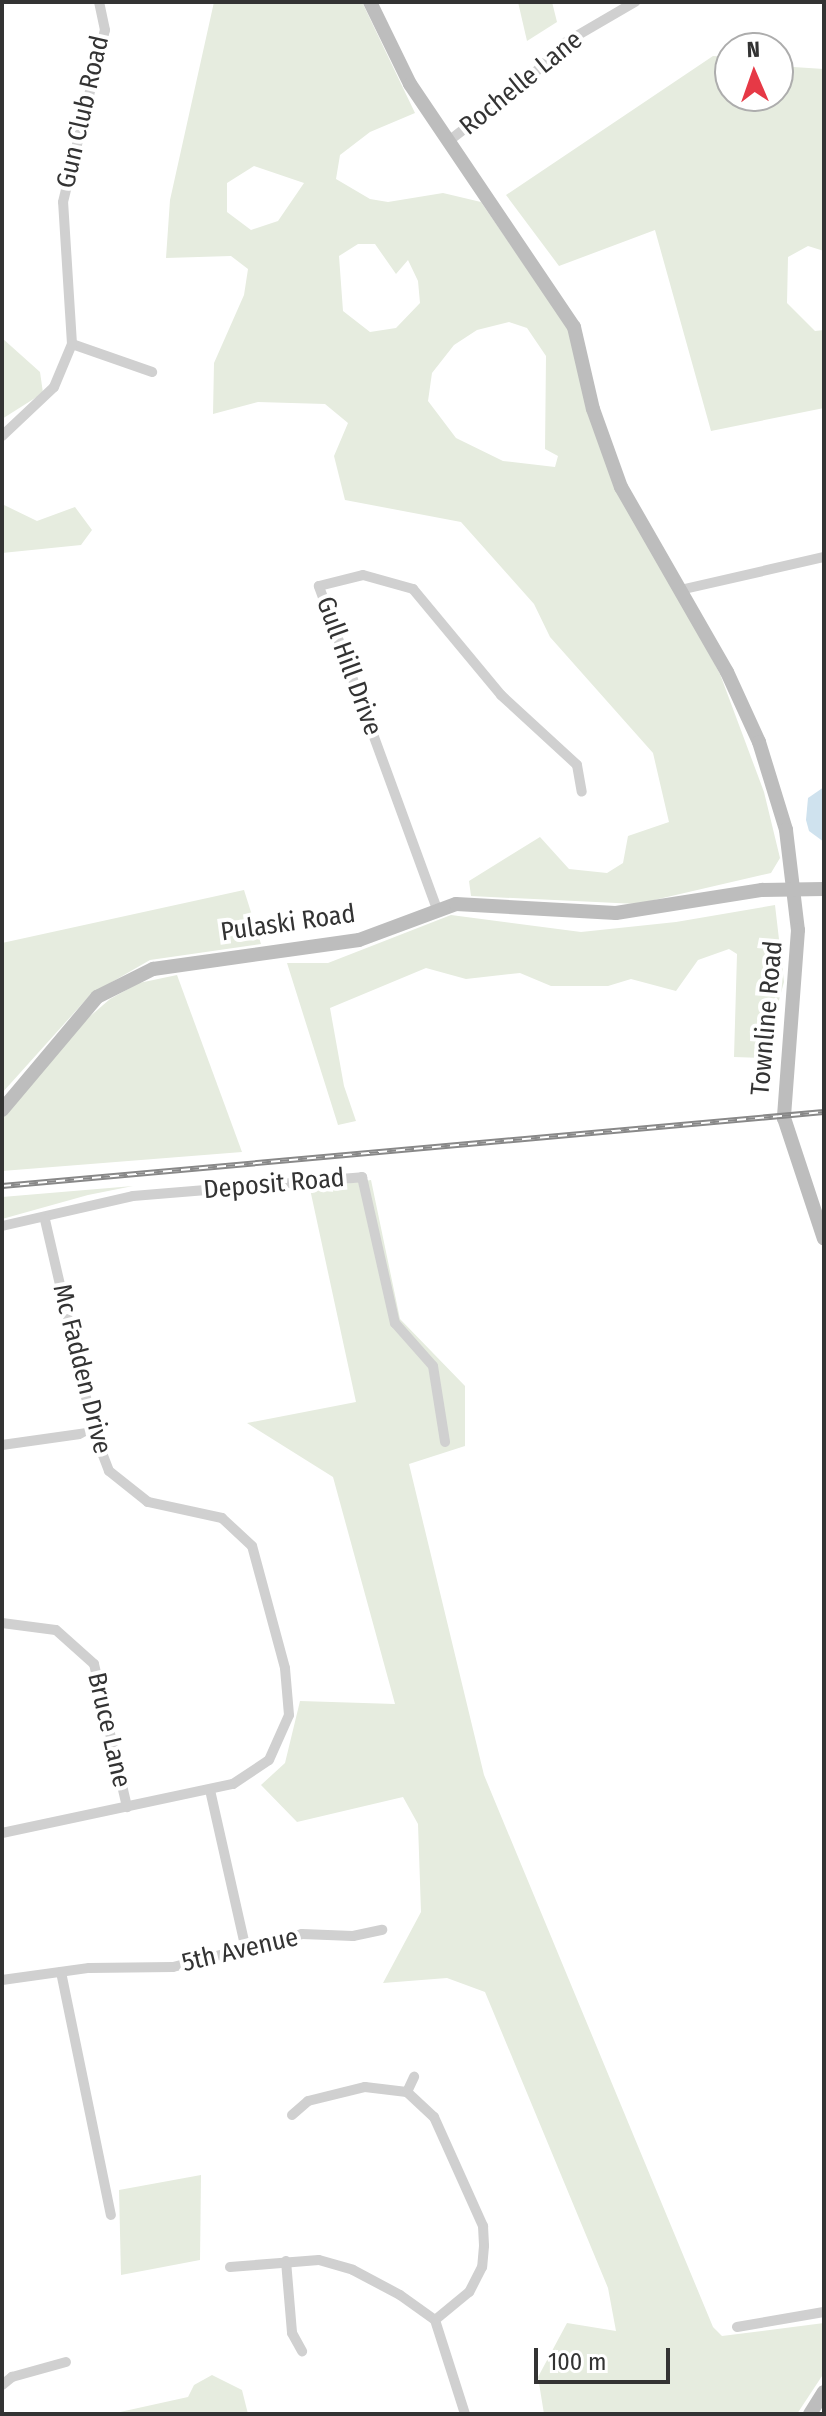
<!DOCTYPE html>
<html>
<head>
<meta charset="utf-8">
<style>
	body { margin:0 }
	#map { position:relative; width:826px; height:2416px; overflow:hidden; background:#fff; font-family:"Fira Sans Condensed",sans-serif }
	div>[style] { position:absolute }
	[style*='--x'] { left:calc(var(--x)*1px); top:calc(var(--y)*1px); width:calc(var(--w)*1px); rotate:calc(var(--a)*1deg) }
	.green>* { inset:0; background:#e6ecdf }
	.water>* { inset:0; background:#cfe2ee }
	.minor>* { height:10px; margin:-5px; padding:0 5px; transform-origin:5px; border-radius:5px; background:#d0d0d0 }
	.secondary>* { height:14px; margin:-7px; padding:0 7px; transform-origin:7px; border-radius:7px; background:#bdbdbd }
	.rail>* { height:6px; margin-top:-3px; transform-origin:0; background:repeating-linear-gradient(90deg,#fff 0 9px,#888 0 18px); box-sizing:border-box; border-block:2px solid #888 }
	span { translate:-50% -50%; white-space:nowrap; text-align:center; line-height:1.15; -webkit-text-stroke:8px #fff; paint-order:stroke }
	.street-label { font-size:26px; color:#333 }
	.frame { position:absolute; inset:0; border:4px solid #333; pointer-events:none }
	.north { position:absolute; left:714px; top:32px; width:80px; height:80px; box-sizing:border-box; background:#fff; border:2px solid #adadad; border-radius:50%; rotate:358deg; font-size:22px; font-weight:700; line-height:32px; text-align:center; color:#333 }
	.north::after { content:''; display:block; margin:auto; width:28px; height:36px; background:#e63946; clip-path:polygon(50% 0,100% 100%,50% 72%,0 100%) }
	.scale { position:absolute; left:534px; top:2348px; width:136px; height:36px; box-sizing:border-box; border:4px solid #333; border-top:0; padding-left:10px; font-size:24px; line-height:28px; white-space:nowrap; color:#333; -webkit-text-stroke:6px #fff; paint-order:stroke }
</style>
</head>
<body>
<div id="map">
	<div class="green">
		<div style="clip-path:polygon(evenodd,214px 2px,362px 2px,415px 113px,370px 132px,340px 155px,336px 179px,370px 199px,388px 202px,443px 193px,481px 202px,571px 333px,610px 471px,720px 674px,764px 792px,780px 858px,771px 873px,637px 904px,471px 896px,469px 881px,540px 837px,569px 869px,607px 873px,623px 863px,628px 836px,669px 822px,653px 753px,550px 637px,534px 604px,461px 522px,345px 500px,334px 456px,348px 423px,325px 404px,258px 402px,213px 414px,214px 363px,244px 295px,248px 269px,231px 256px,166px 258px,170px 200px,214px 2px,254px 166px,304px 183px,278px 221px,251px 230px,227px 212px,227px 183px,254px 166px,214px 2px,358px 244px,375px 244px,396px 274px,408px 260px,418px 281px,420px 303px,396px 328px,370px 332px,343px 311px,339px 256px,358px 244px,214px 2px,509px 322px,527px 328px,546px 356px,545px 449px,558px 456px,555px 467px,503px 461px,456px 438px,428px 401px,432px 373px,454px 345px,477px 330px,509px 322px)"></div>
		<div style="clip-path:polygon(518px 2px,552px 2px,557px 22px,527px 41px)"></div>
		<div style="clip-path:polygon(824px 25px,824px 251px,808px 246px,788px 257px,787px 303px,815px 331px,824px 330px,824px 408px,711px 431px,655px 230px,559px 266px,506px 195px,713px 56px,730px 57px,730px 96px,778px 96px,778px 66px,824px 69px)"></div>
		<div style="clip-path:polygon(2px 338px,40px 372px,43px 393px,2px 419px)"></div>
		<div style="clip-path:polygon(2px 504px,37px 521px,75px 507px,92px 530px,81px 545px,2px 553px)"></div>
		<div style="clip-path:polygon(244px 890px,261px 944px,150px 960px,91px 994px,2px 1093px,2px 943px)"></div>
		<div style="clip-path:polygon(775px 905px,784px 982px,763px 1058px,734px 1057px,737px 954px,729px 949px,698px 960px,676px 991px,631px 979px,608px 986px,551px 986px,520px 973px,466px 979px,426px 968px,330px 1008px,344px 1086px,356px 1121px,338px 1125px,287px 963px,328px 963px,451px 915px,581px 932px,676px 922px)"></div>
		<div style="clip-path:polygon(177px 975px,242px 1152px,2px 1171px,2px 1118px,73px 1031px,110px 999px,139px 983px)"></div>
		<div style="clip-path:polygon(371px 1180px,400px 1319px,465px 1386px,465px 1446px,409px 1464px,484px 1775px,713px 2327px,722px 2336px,824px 2323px,824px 2373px,797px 2414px,544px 2414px,538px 2377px,567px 2323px,616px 2331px,608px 2288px,485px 1992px,447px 1978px,383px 1983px,421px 1912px,418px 1824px,403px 1797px,297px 1822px,261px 1785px,285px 1763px,300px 1701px,395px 1704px,333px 1477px,247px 1423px,356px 1402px,310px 1189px)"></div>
		<div style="clip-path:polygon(133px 1186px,88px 1195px,2px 1219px,2px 1197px)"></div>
		<div style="clip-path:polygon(201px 2175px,200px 2260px,121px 2275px,119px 2190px)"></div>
		<div style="clip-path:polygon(212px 2375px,242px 2390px,248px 2414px,111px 2414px,188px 2397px,194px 2385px)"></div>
	</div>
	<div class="water">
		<div style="clip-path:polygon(824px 787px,824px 842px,809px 831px,806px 820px,808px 798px)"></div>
	</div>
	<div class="minor">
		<div style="--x:450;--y:140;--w:103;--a:-37.9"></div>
		<div style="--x:531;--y:77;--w:44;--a:-46.8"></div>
		<div style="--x:561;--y:45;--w:86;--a:-30.2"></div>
		<div style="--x:72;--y:344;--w:85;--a:19.3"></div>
		<div style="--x:2;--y:436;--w:71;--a:-43.3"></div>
		<div style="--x:54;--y:387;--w:47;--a:-67.3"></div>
		<div style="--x:72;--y:344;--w:142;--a:-93.6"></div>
		<div style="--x:63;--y:202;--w:177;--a:-76.3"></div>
		<div style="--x:105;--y:30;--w:29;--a:-102"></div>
		<div style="--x:680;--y:590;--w:148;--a:-12.9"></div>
		<div style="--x:437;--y:909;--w:344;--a:-110.1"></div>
		<div style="--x:319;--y:586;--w:45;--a:-14"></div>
		<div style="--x:363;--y:575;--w:52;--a:15.6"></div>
		<div style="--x:413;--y:589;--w:138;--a:50.3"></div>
		<div style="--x:501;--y:695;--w:103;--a:42.6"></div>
		<div style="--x:577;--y:765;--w:27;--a:80"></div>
		<div style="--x:2;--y:1226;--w:134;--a:-12.9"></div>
		<div style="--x:133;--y:1196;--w:230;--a:-4.7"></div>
		<div style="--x:362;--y:1177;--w:150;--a:77.3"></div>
		<div style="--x:395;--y:1323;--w:57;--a:48.5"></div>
		<div style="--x:433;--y:1366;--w:77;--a:81"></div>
		<div style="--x:2;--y:1445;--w:93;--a:-8"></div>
		<div style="--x:2;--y:1623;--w:54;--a:7.4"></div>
		<div style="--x:56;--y:1630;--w:51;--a:41.8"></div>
		<div style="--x:94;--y:1664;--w:147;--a:77"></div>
		<div style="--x:210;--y:1790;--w:164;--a:77.3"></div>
		<div style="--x:2;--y:1833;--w:236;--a:-12"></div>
		<div style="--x:233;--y:1784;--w:43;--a:-33.7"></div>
		<div style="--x:269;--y:1760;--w:49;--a:-66"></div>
		<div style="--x:289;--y:1715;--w:47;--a:-94.9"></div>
		<div style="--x:285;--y:1668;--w:126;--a:-105.1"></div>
		<div style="--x:252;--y:1546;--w:41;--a:-137"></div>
		<div style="--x:222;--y:1518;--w:76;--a:-167.8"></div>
		<div style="--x:148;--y:1502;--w:50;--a:-141.5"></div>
		<div style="--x:109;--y:1471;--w:42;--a:-111"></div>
		<div style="--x:94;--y:1432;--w:218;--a:-103"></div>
		<div style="--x:61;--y:1972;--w:248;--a:78.4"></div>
		<div style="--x:2;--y:1980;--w:88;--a:-7.9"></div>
		<div style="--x:89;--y:1968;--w:84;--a:-0.7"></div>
		<div style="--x:173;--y:1967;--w:133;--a:-14.3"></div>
		<div style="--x:302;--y:1934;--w:51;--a:2.2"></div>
		<div style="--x:353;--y:1936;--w:30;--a:-12"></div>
		<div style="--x:407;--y:2092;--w:17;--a:-65"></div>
		<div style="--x:292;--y:2115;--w:21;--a:-41"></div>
		<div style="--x:308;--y:2101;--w:59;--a:-13.8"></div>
		<div style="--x:365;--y:2087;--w:42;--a:6.8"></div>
		<div style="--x:407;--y:2092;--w:37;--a:43"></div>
		<div style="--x:434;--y:2117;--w:120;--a:65.8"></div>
		<div style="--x:483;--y:2226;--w:20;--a:87"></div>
		<div style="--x:484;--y:2246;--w:21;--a:95"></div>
		<div style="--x:482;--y:2267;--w:28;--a:117"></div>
		<div style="--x:469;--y:2292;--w:44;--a:140.5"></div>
		<div style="--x:286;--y:2261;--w:72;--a:85.2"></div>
		<div style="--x:292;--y:2333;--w:21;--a:61"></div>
		<div style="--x:230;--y:2267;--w:89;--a:-4.5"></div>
		<div style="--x:319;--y:2260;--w:35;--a:16"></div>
		<div style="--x:353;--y:2270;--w:53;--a:28"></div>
		<div style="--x:400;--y:2295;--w:43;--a:35.5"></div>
		<div style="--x:435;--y:2320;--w:99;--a:72.3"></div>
		<div style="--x:737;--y:2327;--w:88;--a:-9.8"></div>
		<div style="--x:2;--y:2385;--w:13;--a:-39"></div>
		<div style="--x:12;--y:2377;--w:56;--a:-15.5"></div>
	</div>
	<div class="secondary">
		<div style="--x:370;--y:2;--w:91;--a:64"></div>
		<div style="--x:410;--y:84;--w:293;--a:56"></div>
		<div style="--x:574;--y:327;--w:84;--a:77"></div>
		<div style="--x:593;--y:409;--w:83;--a:70.3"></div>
		<div style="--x:621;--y:487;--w:213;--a:60.2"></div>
		<div style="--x:727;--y:672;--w:77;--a:65.4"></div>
		<div style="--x:759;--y:742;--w:92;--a:72.9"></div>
		<div style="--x:786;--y:830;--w:101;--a:83.2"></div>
		<div style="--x:798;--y:930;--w:189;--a:94.3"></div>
		<div style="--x:784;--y:1118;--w:127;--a:71.7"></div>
		<div style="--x:2;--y:1110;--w:148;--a:-49.9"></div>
		<div style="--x:97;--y:997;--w:63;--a:-26.6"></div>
		<div style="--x:153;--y:969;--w:208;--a:-8"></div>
		<div style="--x:359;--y:940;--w:103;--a:-20.4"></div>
		<div style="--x:456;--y:904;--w:160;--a:3.2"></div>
		<div style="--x:616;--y:913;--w:148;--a:-9"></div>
		<div style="--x:762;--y:890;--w:62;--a:-0.9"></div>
		<div style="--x:810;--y:2414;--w:26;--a:-58"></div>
	</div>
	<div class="rail">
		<div style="--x:2;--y:1186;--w:825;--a:-5.14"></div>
	</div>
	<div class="street-label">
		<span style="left:521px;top:83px;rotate:-39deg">Rochelle Lane</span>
		<span style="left:83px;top:112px;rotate:-77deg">Gun Club Road</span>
		<span style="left:349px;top:666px;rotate:70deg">Gull Hill Drive</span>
		<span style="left:288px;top:923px;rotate:-8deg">Pulaski Road</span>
		<span style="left:767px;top:1018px;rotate:-85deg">Townline Road</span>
		<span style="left:274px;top:1184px;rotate:-5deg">Deposit Road</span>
		<span style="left:82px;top:1369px;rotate:76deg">Mc Fadden Drive</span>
		<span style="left:109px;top:1730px;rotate:77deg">Bruce Lane</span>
		<span style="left:240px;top:1950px;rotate:-13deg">5th Avenue</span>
	</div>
	<div class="frame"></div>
	<div class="north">N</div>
	<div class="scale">100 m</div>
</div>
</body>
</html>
